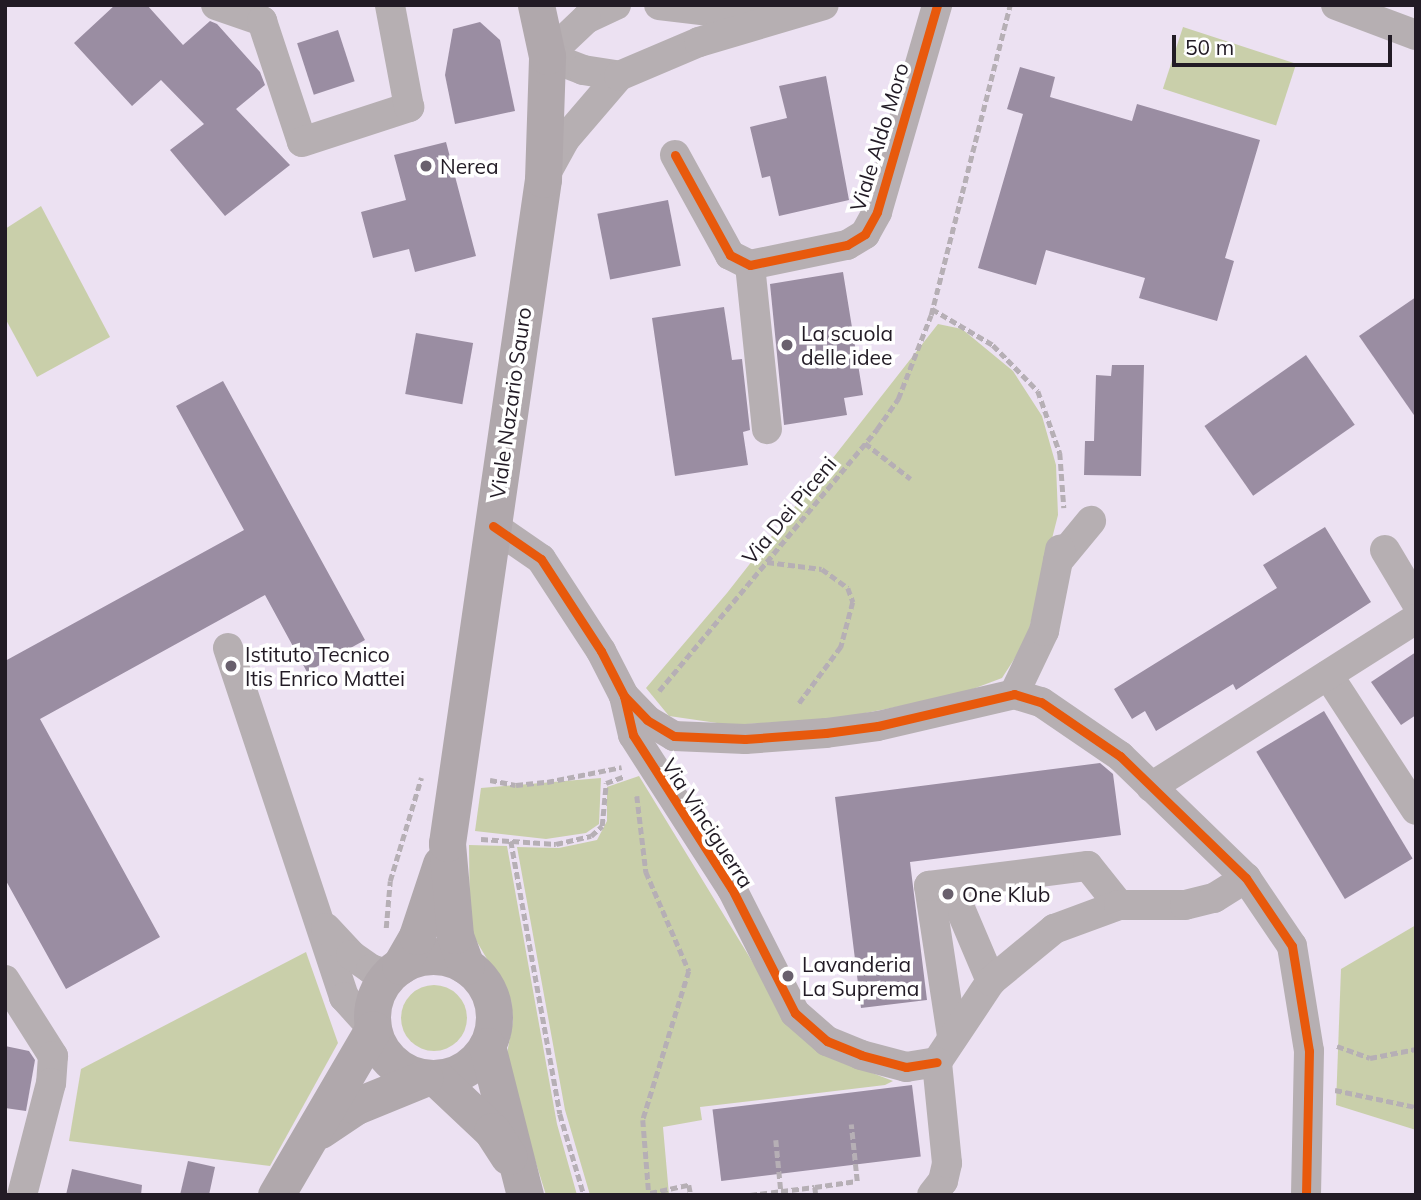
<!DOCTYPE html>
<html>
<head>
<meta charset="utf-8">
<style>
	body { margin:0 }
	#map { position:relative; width:1421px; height:1200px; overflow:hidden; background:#ece1f2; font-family:Mulish,sans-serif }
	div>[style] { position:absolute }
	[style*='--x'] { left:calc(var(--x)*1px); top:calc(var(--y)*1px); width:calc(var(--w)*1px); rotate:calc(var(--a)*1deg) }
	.green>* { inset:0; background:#c9cfaa; transform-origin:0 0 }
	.round { border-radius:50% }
	.building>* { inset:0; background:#9a8da2; transform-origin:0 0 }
	.path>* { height:4.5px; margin-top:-2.25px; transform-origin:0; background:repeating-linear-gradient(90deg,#b6afb5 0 7px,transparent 0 10.5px) }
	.minor>* { height:30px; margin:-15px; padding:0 15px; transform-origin:15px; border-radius:15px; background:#b6afb2 }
	.major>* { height:37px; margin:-18.5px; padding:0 18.5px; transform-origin:18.5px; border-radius:18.5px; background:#b0a8ac }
	.major>.ring { margin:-18.5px; padding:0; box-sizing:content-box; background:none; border:37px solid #b0a8ac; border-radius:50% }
	.cycleway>* { height:9px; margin:-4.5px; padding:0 4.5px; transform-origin:4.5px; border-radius:4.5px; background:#e8590c }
	.dots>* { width:19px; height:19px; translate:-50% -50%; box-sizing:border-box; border:4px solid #fff; border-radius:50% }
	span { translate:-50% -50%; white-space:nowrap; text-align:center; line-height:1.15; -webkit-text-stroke:7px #fff; paint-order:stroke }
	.street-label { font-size:21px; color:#221b25 }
	.poi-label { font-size:21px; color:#221b25 }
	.left { translate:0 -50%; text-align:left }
	.frame { position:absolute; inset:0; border:7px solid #221b25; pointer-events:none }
	.scale { position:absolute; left:1172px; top:35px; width:220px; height:32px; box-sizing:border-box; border:4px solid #221b25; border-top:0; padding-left:9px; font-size:21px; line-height:24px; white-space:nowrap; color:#221b25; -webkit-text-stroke:5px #fff; paint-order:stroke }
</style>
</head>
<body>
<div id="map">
	<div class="green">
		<div style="left:1183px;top:27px;width:119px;height:65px;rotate:18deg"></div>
		<div style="clip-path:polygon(41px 206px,110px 337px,37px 377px,5px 318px,5px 229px)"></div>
		<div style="clip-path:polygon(938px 324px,962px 329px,1013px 371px,1042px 416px,1056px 465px,1058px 515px,1026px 641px,1002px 678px,957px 695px,835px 719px,731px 725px,669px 716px,646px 688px,727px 593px)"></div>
		<div style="clip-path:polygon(639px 776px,791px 1025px,828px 1056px,893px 1081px,885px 1085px,700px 1107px,702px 1120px,663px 1127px,669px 1195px,590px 1195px,565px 1110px,517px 847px,559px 848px,597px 840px,607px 821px,607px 787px)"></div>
		<div style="clip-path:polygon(601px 778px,599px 824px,586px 833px,546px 839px,475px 831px,481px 788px)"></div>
		<div style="clip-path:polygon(469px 845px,507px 846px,557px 1124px,577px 1195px,546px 1195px,505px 1064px,513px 1021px,511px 1000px,470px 930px)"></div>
		<div style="clip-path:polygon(1416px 925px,1416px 1130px,1336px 1105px,1341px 969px)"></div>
		<div style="clip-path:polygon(306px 952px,338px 1043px,270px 1166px,69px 1141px,81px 1069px)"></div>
		<div class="round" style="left:401px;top:985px;width:66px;height:66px"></div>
	</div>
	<div class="building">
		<div style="clip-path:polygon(115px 5px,147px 5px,183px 45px,210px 21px,217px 24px,260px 72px,265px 85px,236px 109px,290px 165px,225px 216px,170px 150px,204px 124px,161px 80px,132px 106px,74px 43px)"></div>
		<div style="clip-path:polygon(480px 22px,500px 40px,515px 111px,455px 124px,445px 75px,453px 29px)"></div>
		<div style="left:338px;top:30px;width:54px;height:43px;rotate:72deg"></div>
		<div style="clip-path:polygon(1020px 67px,1055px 77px,1050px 97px,1132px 121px,1137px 104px,1260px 140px,1225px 258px,1234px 261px,1217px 321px,1139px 298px,1145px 278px,1046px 250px,1036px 285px,978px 268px,1023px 114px,1007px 109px)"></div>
		<div style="clip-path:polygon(826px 76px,849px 200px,779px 216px,770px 176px,762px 178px,750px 127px,787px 118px,779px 86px)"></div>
		<div style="clip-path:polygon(446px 142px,476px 256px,415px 272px,409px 249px,373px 258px,361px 212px,406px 200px,394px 155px)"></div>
		<div style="left:668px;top:200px;width:67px;height:72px;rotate:79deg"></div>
		<div style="clip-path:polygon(843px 272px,863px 395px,844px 398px,847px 415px,784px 425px,770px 284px)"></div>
		<div style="clip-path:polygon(1416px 297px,1416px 418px,1359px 336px)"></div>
		<div style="clip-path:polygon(724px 307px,732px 360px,742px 359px,750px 430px,743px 432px,748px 465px,675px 476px,652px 318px)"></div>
		<div style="left:416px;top:333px;width:58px;height:62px;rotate:10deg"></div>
		<div style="left:1306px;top:355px;width:85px;height:124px;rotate:55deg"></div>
		<div style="clip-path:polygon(1112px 365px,1144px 365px,1141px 476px,1084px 475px,1085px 441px,1094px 441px,1096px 375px,1111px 376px)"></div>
		<div style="clip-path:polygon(223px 381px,365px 640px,307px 672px,265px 595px,40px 719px,160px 937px,66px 989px,5px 879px,5px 661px,244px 530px,176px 406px)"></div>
		<div style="clip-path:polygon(1325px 527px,1371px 602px,1236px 690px,1233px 684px,1156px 731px,1145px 711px,1132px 719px,1114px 689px,1277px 588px,1263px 565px)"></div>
		<div style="clip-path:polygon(1416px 652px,1416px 715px,1401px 725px,1371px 682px)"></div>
		<div style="left:1324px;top:711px;width:172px;height:79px;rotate:59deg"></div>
		<div style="clip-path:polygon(1100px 763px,1113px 774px,1121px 835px,910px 862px,927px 1000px,861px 1008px,835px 797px)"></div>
		<div style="clip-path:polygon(5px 1046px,29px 1051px,35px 1060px,26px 1111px,5px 1108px)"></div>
		<div style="left:912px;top:1085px;width:72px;height:201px;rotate:83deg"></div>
		<div style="clip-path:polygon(188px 1161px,215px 1167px,209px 1195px,180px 1195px)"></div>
		<div style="clip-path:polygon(72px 1169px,142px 1185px,141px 1195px,66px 1195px)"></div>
	</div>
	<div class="path">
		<div style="--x:932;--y:309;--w:71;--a:30.5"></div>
		<div style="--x:993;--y:345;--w:64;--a:45.6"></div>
		<div style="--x:1038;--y:391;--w:66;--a:70.5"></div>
		<div style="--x:1060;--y:453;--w:55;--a:85.8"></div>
		<div style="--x:865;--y:443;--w:58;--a:38"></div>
		<div style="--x:767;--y:562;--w:55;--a:7.3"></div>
		<div style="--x:822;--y:569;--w:32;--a:36"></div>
		<div style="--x:848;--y:588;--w:15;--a:70"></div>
		<div style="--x:853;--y:602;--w:47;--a:104.9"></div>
		<div style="--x:841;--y:647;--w:72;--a:126.6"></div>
		<div style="--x:659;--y:691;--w:341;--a:-50.2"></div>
		<div style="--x:877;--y:429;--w:37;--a:-55"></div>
		<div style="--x:898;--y:399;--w:90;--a:-68.6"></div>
		<div style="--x:931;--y:315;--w:320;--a:-75.7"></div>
		<div style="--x:490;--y:780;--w:26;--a:11"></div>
		<div style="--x:516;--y:785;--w:31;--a:-6"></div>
		<div style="--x:547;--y:782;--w:76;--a:-11.3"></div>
		<div style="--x:637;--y:796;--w:77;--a:83.2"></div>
		<div style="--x:646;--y:872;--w:108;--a:66.5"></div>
		<div style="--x:689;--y:971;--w:156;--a:107.2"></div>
		<div style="--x:643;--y:1120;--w:75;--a:85.4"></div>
		<div style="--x:481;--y:839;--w:75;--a:3.8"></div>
		<div style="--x:556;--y:844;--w:36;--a:-13"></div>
		<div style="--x:591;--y:836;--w:15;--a:-42"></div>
		<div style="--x:602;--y:826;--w:43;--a:-84.7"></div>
		<div style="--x:606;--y:783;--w:20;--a:-20"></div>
		<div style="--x:511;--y:841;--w:277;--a:79.8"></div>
		<div style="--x:560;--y:1114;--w:84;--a:73.5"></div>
		<div style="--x:386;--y:928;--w:47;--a:-85.1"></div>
		<div style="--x:390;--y:881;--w:108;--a:-73.2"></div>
		<div style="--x:1337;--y:1046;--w:35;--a:20"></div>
		<div style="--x:1370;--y:1058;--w:47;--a:-11.1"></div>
		<div style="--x:1335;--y:1090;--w:83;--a:11.9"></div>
		<div style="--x:776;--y:1140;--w:51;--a:84.4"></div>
		<div style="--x:815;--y:1187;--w:42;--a:-8.1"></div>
		<div style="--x:857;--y:1181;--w:57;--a:-96"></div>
		<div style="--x:650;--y:1193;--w:40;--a:-12"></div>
		<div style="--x:689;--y:1185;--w:10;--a:79"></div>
		<div style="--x:750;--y:1195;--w:65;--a:-7"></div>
		<div style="--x:815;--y:1187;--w:8;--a:83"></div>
	</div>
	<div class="minor">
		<div style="--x:216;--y:5;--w:49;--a:19.2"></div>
		<div style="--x:262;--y:21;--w:127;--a:71.7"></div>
		<div style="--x:302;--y:142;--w:113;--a:-18.1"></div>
		<div style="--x:409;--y:107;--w:104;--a:-100.6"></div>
		<div style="--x:616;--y:5;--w:33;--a:155"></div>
		<div style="--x:586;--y:19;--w:54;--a:136.5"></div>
		<div style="--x:547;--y:56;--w:39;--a:21"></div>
		<div style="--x:583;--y:70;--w:36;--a:9"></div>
		<div style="--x:659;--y:5;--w:102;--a:6.8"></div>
		<div style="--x:1336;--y:5;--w:85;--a:20.6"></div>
		<div style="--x:675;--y:155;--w:114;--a:61.2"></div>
		<div style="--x:730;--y:255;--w:22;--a:27"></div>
		<div style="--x:750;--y:265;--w:99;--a:-11.7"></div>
		<div style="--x:847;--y:245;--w:21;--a:-31"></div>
		<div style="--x:865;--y:234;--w:25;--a:-61"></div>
		<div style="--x:877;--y:212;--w:216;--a:-73.8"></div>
		<div style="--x:543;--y:179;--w:46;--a:-61.2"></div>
		<div style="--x:565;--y:139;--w:83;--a:-49.4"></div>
		<div style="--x:619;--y:76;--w:87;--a:-23"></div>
		<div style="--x:699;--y:42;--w:130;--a:-16.5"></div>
		<div style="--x:750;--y:265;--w:165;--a:84.1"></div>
		<div style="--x:493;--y:526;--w:58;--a:34.5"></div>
		<div style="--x:541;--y:559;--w:110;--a:56.9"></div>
		<div style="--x:601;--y:651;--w:51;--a:62.9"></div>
		<div style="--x:624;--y:696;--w:33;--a:46"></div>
		<div style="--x:647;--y:720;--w:31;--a:31"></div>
		<div style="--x:674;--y:736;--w:71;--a:2.4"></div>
		<div style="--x:745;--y:739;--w:81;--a:-4.2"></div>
		<div style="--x:826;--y:733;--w:52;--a:-7.7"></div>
		<div style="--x:878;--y:726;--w:140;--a:-13.2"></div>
		<div style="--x:1014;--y:694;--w:28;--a:17"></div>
		<div style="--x:1041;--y:702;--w:96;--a:34.4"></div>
		<div style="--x:1120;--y:756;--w:175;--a:44.1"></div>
		<div style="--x:1246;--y:878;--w:82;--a:55.9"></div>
		<div style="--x:1292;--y:946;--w:106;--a:80.8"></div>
		<div style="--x:1309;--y:1051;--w:144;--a:91.2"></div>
		<div style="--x:1385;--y:550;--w:61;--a:59.2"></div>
		<div style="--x:1058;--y:561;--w:52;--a:-50.5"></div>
		<div style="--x:228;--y:648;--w:368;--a:71.6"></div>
		<div style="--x:344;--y:997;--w:43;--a:47.8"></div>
		<div style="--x:1328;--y:675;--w:161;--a:56.9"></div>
		<div style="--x:1014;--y:694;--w:70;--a:-64.5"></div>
		<div style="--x:1044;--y:631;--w:83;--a:-78.8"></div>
		<div style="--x:624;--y:696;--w:40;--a:77"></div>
		<div style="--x:633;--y:735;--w:183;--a:57.3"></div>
		<div style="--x:732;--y:889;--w:139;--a:63.1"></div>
		<div style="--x:795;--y:1013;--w:43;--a:41.2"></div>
		<div style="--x:827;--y:1041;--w:37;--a:22"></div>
		<div style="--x:861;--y:1055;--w:47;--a:14.9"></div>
		<div style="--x:906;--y:1067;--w:31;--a:-9"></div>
		<div style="--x:1151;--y:787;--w:314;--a:-32.4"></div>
		<div style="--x:954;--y:894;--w:95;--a:67"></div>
		<div style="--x:326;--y:928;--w:37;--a:47"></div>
		<div style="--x:351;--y:955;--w:24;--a:35"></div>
		<div style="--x:371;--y:969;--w:20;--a:18"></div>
		<div style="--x:5;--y:980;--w:90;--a:57.7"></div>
		<div style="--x:53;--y:1056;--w:27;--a:94"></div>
		<div style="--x:51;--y:1083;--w:116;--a:104.5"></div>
		<div style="--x:952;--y:1036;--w:152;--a:-98.7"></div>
		<div style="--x:929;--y:886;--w:160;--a:-7.2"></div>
		<div style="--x:1088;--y:866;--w:50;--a:51.5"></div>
		<div style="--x:937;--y:1062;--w:97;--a:-56.3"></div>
		<div style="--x:991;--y:981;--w:82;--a:-39.5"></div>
		<div style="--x:1054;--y:929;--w:69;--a:-20.3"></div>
		<div style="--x:1119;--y:905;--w:66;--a:0"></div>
		<div style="--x:1185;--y:905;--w:30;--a:-14"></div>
		<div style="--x:1214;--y:898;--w:38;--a:-32"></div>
		<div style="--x:932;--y:1195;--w:18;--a:-52"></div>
		<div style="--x:943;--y:1181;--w:18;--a:-77"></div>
		<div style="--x:947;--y:1163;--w:101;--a:-95.7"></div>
	</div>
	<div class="major">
		<div class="ring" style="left:372px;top:956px;width:85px;height:85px"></div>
		<div style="--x:400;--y:966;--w:34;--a:-60"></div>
		<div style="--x:417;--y:936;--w:76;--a:-71.6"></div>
		<div style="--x:466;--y:966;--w:33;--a:-110"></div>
		<div style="--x:455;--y:935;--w:92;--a:-95"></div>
		<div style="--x:447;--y:843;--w:671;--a:-81.77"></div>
		<div style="--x:543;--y:179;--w:123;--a:-88.1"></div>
		<div style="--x:547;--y:56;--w:52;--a:-102.2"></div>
		<div style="--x:487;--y:1046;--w:154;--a:75.7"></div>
		<div style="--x:436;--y:1078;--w:77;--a:43.4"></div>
		<div style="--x:492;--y:1131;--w:30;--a:57"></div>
		<div style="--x:320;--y:1130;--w:43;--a:-33.7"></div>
		<div style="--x:356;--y:1106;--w:74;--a:-22.1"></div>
		<div style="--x:276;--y:1195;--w:192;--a:-59.7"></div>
	</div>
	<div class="cycleway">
		<div style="--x:675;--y:155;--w:114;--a:61.2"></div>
		<div style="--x:730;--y:255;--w:22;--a:27"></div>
		<div style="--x:750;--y:265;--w:99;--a:-11.7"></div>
		<div style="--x:847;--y:245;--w:21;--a:-31"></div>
		<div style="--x:865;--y:234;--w:25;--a:-61"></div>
		<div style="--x:877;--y:212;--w:216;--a:-73.8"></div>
		<div style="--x:493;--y:526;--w:58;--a:34.5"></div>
		<div style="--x:541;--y:559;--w:110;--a:56.9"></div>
		<div style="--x:601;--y:651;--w:51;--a:62.9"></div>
		<div style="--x:624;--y:696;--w:33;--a:46"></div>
		<div style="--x:647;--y:720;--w:31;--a:31"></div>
		<div style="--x:674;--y:736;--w:71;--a:2.4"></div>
		<div style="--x:745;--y:739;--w:81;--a:-4.2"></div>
		<div style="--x:826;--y:733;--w:52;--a:-7.7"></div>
		<div style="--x:878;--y:726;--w:140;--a:-13.2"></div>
		<div style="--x:1014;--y:694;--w:28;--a:17"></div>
		<div style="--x:1041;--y:702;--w:96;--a:34.4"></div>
		<div style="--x:1120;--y:756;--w:175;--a:44.1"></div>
		<div style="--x:1246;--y:878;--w:82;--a:55.9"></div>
		<div style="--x:1292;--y:946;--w:106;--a:80.8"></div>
		<div style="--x:1309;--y:1051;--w:144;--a:91.2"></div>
		<div style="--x:624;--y:696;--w:40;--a:77"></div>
		<div style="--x:633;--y:735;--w:183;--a:57.3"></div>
		<div style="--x:732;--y:889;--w:139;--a:63.1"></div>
		<div style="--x:795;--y:1013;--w:43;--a:41.2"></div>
		<div style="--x:827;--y:1041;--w:37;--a:22"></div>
		<div style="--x:861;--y:1055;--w:47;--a:14.9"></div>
		<div style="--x:906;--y:1067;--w:31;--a:-9"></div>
	</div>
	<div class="dots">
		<div style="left:426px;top:166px;background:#69606d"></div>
		<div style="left:787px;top:345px;background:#69606d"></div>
		<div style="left:231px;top:666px;background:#69606d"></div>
		<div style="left:948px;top:894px;background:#69606d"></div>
		<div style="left:788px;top:976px;background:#69606d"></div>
	</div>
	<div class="street-label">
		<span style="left:879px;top:137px;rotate:-73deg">Viale Aldo Moro</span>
		<span style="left:510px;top:403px;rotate:-82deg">Viale Nazario Sauro</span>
		<span style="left:789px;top:510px;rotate:-50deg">Via Dei Piceni</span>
		<span style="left:708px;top:823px;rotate:57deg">Via Vinciguerra</span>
	</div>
	<div class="poi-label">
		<span class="left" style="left:440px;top:166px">Nerea</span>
		<span class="left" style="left:801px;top:345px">La scuola<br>delle idee</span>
		<span class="left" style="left:245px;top:666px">Istituto Tecnico<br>Itis Enrico Mattei</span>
		<span class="left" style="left:962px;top:894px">One Klub</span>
		<span class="left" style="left:802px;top:976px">Lavanderia<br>La Suprema</span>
	</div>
	<div class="frame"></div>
	<div class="scale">50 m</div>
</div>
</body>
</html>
